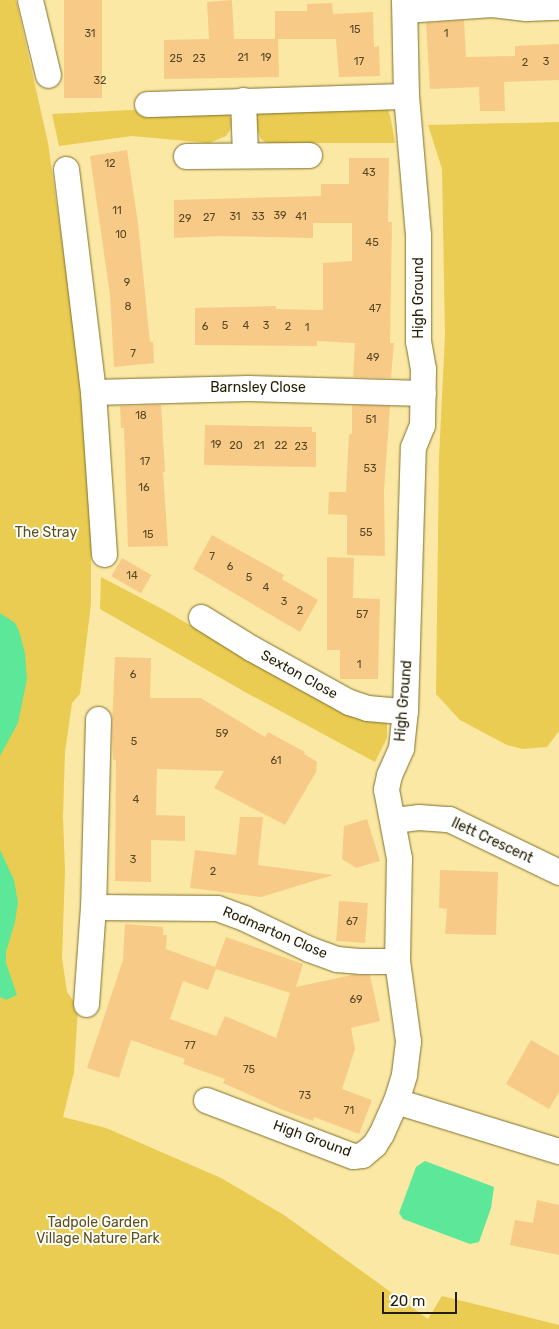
<!DOCTYPE html>
<html>
<head>
<meta charset="utf-8">
<style>
	body { margin:0 }
	#map { position:relative; width:559px; height:1329px; overflow:hidden; background:#fae8a4; font-family:Rubik,sans-serif }
	div>[style] { position:absolute }
	[style*='--x'] { left:calc(var(--x)*1px); top:calc(var(--y)*1px); width:calc(var(--w)*1px); rotate:calc(var(--a)*1deg) }
	.green>* { inset:0; background:#e9cc51 }
	.water>* { inset:0; background:#5de799 }
	.building>* { inset:0; background:#f8ca88; transform-origin:0 0 }
	.roads { filter:drop-shadow(0 0 1px #80702d) drop-shadow(0 0 1px #80702d) }
	.minor>* { height:25px; margin:-12.5px; padding:0 12.5px; transform-origin:12.5px; border-radius:12.5px; background:#fff }
	span { translate:-50% -50%; white-space:nowrap; text-align:center; line-height:1.15; -webkit-text-stroke:4px #fff; paint-order:stroke }
	.number-label { font-size:11px; color:#584824 }
	.number-label span { -webkit-text-stroke-width:0 }
	.street-label { font-size:14px; color:#231d02 }
	.park-label { font-size:14px; color:#5d4f15 }
	.scale { position:absolute; left:382px; top:1292px; width:75px; height:22px; box-sizing:border-box; border:2px solid #231d02; border-top:0; padding-left:6px; font-size:15px; line-height:18px; white-space:nowrap; color:#231d02; -webkit-text-stroke:4px #fff; paint-order:stroke }
</style>
</head>
<body>
<div id="map">
	<div class="green">
		<div style="clip-path:polygon(0 0,16px 0,48px 143px,67px 278px,82px 400px,91px 529px,91px 604px,80px 694px,72px 703px,65px 752px,63px 817px,65px 871px,62px 958px,67px 992px,78px 1007px,74px 1072px,63px 1117px,106px 1128px,221px 1178px,284px 1215px,428px 1319px,442px 1296px,559px 1325px,559px 1329px,0 1329px)"></div>
		<div style="clip-path:polygon(382px 108px,388px 110px,390px 115px,395px 143px,267px 143px,261px 139px,255px 125px,256px 115px,261px 111px)"></div>
		<div style="clip-path:polygon(131px 110px,228px 113px,232px 120px,230px 130px,226px 136px,209px 143px,132px 136px,59px 146px,52px 114px)"></div>
		<div style="clip-path:polygon(559px 122px,559px 731px,547px 747px,523px 749px,507px 745px,460px 720px,436px 694px,439px 458px,445px 335px,442px 169px,428px 125px)"></div>
		<div style="clip-path:polygon(101px 577px,164px 610px,236px 652px,387px 723px,387px 738px,375px 762px,245px 692px,100px 609px)"></div>
	</div>
	<div class="water">
		<div style="clip-path:polygon(0 613px,15px 623px,19px 631px,25px 653px,27px 679px,18px 723px,0 756px)"></div>
		<div style="clip-path:polygon(0 850px,14px 880px,18px 902px,15px 922px,6px 952px,6px 963px,17px 995px,6px 1000px,0 997px)"></div>
		<div style="clip-path:polygon(425px 1161px,494px 1187px,491px 1208px,479px 1242px,470px 1244px,403px 1219px,399px 1213px,416px 1167px)"></div>
	</div>
	<div class="building">
		<div style="left:64px;top:0;width:38px;height:98px"></div>
		<div style="clip-path:polygon(232px 0,234px 39px,278px 39px,279px 77px,164px 79px,164px 40px,209px 39px,207px 2px)"></div>
		<div style="clip-path:polygon(332px 3px,333px 14px,373px 12px,374px 47px,379px 46px,380px 76px,339px 77px,336px 39px,275px 39px,275px 11px,307px 11px,307px 4px)"></div>
		<div style="clip-path:polygon(464px 20px,466px 57px,515px 56px,515px 46px,559px 44px,559px 80px,504px 82px,505px 111px,480px 111px,479px 87px,430px 89px,426px 23px)"></div>
		<div style="clip-path:polygon(127px 150px,138px 223px,150px 342px,153px 342px,154px 363px,114px 367px,110px 295px,90px 156px)"></div>
		<div style="clip-path:polygon(349px 158px,389px 158px,388px 222px,392px 222px,390px 343px,394px 343px,391px 378px,353px 377px,355px 343px,317px 341px,317px 346px,195px 345px,195px 308px,276px 306px,276px 309px,323px 310px,323px 263px,352px 261px,352px 223px,313px 223px,313px 238px,221px 236px,174px 238px,174px 200px,321px 196px,321px 184px,349px 184px)"></div>
		<div style="clip-path:polygon(161px 405px,165px 472px,163px 472px,168px 546px,128px 547px,124px 428px,121px 428px,120px 406px)"></div>
		<div style="clip-path:polygon(352px 405px,390px 406px,384px 491px,385px 556px,347px 555px,347px 515px,328px 514px,329px 492px,346px 492px,349px 434px,352px 434px)"></div>
		<div style="clip-path:polygon(205px 425px,312px 427px,312px 432px,316px 432px,316px 467px,204px 465px)"></div>
		<div style="clip-path:polygon(212px 535px,284px 575px,282px 579px,318px 600px,300px 632px,193px 569px)"></div>
		<div style="clip-path:polygon(327px 557px,354px 558px,353px 598px,380px 599px,378px 679px,340px 679px,340px 650px,327px 650px)"></div>
		<div style="left:122px;top:558px;width:34px;height:21px;rotate:30deg"></div>
		<div style="clip-path:polygon(115px 657px,151px 658px,150px 698px,201px 698px,265px 737px,268px 732px,305px 752px,304px 754px,317px 762px,316px 772px,285px 825px,214px 788px,224px 771px,157px 769px,156px 815px,185px 816px,185px 841px,151px 840px,151px 882px,115px 881px,116px 760px,113px 760px,112px 725px)"></div>
		<div style="clip-path:polygon(240px 817px,263px 817px,258px 865px,333px 875px,261px 897px,190px 888px,195px 850px,236px 855px)"></div>
		<div style="clip-path:polygon(367px 819px,380px 861px,356px 868px,342px 859px,344px 826px)"></div>
		<div style="clip-path:polygon(440px 870px,498px 872px,496px 935px,445px 934px,447px 909px,439px 908px)"></div>
		<div style="left:339px;top:901px;width:29px;height:40px;rotate:4deg"></div>
		<div style="clip-path:polygon(evenodd,125px 924px,163px 927px,163px 935px,167px 935px,166px 949px,215px 967px,226px 937px,303px 964px,296px 987px,352px 975px,370px 975px,380px 1021px,351px 1028px,355px 1049px,342px 1089px,372px 1100px,359px 1134px,314px 1117px,313px 1121px,283px 1110px,223px 1083px,225px 1079px,183px 1064px,185px 1059px,131px 1040px,119px 1078px,87px 1068px,123px 960px,125px 924px,216px 969px,290px 993px,276px 1038px,225px 1016px,216px 1036px,170px 1019px,183px 981px,208px 990px,216px 969px)"></div>
		<div style="clip-path:polygon(531px 1040px,559px 1056px,559px 1092px,549px 1109px,506px 1084px)"></div>
		<div style="clip-path:polygon(537px 1200px,559px 1205px,559px 1255px,510px 1245px,515px 1220px,533px 1223px)"></div>
	</div>
	<div class="roads">
		<div class="minor">
			<div style="--x:30;--y:0;--w:77;--a:76.5"></div>
			<div style="--x:405;--y:10;--w:87;--a:-3.9"></div>
			<div style="--x:492;--y:4;--w:34;--a:7"></div>
			<div style="--x:526;--y:8;--w:33;--a:-2"></div>
			<div style="--x:243;--y:100;--w:55;--a:87.9"></div>
			<div style="--x:147;--y:104;--w:259;--a:-1.8"></div>
			<div style="--x:186;--y:156;--w:123;--a:-0.5"></div>
			<div style="--x:66;--y:169;--w:225;--a:83.1"></div>
			<div style="--x:104;--y:554;--w:162;--a:-93.9"></div>
			<div style="--x:93;--y:392;--w:155;--a:-1.5"></div>
			<div style="--x:248;--y:388;--w:175;--a:1.6"></div>
			<div style="--x:201;--y:617;--w:59;--a:31.8"></div>
			<div style="--x:251;--y:648;--w:112;--a:28.9"></div>
			<div style="--x:349;--y:702;--w:19;--a:18"></div>
			<div style="--x:367;--y:708;--w:38;--a:5"></div>
			<div style="--x:98;--y:719;--w:188;--a:91.5"></div>
			<div style="--x:93;--y:907;--w:124;--a:0.5"></div>
			<div style="--x:217;--y:908;--w:29;--a:20"></div>
			<div style="--x:244;--y:918;--w:72;--a:25.5"></div>
			<div style="--x:309;--y:949;--w:30;--a:20"></div>
			<div style="--x:337;--y:959;--w:24;--a:5"></div>
			<div style="--x:361;--y:961;--w:36;--a:0"></div>
			<div style="--x:394;--y:820;--w:24;--a:-7"></div>
			<div style="--x:418;--y:817;--w:31;--a:4"></div>
			<div style="--x:449;--y:819;--w:122;--a:25.7"></div>
			<div style="--x:86;--y:1004;--w:97;--a:-85.9"></div>
			<div style="--x:206;--y:1100;--w:157;--a:20.9"></div>
			<div style="--x:353;--y:1156;--w:9;--a:-6"></div>
			<div style="--x:362;--y:1155;--w:16;--a:-40"></div>
			<div style="--x:374;--y:1145;--w:13;--a:-58"></div>
			<div style="--x:381;--y:1134;--w:36;--a:-66"></div>
			<div style="--x:396;--y:1101;--w:28;--a:-73"></div>
			<div style="--x:404;--y:1074;--w:33;--a:-83"></div>
			<div style="--x:408;--y:1041;--w:81;--a:-97.8"></div>
			<div style="--x:397;--y:961;--w:103;--a:-88.9"></div>
			<div style="--x:399;--y:858;--w:70;--a:-100.7"></div>
			<div style="--x:386;--y:789;--w:14;--a:-78"></div>
			<div style="--x:389;--y:775;--w:30;--a:-66"></div>
			<div style="--x:401;--y:748;--w:37;--a:-84"></div>
			<div style="--x:405;--y:711;--w:264;--a:-88.3"></div>
			<div style="--x:413;--y:447;--w:24;--a:-68"></div>
			<div style="--x:422;--y:425;--w:56;--a:-89"></div>
			<div style="--x:423;--y:369;--w:28;--a:-100"></div>
			<div style="--x:418;--y:341;--w:106;--a:-90"></div>
			<div style="--x:418;--y:235;--w:140;--a:-94.9"></div>
			<div style="--x:406;--y:96;--w:96;--a:-91.2"></div>
			<div style="--x:396;--y:1101;--w:170;--a:17.1"></div>
		</div>
	</div>
	<div class="number-label">
		<span style="left:355px;top:30px">15</span>
		<span style="left:90px;top:34px">31</span>
		<span style="left:446px;top:34px">1</span>
		<span style="left:243px;top:58px">21</span>
		<span style="left:266px;top:58px">19</span>
		<span style="left:176px;top:59px">25</span>
		<span style="left:199px;top:59px">23</span>
		<span style="left:359px;top:62px">17</span>
		<span style="left:546px;top:62px">3</span>
		<span style="left:525px;top:63px">2</span>
		<span style="left:100px;top:81px">32</span>
		<span style="left:110px;top:164px">12</span>
		<span style="left:369px;top:173px">43</span>
		<span style="left:117px;top:211px">11</span>
		<span style="left:280px;top:216px">39</span>
		<span style="left:235px;top:217px">31</span>
		<span style="left:258px;top:217px">33</span>
		<span style="left:301px;top:217px">41</span>
		<span style="left:209px;top:218px">27</span>
		<span style="left:185px;top:219px">29</span>
		<span style="left:121px;top:235px">10</span>
		<span style="left:372px;top:243px">45</span>
		<span style="left:127px;top:283px">9</span>
		<span style="left:128px;top:307px">8</span>
		<span style="left:375px;top:309px">47</span>
		<span style="left:225px;top:326px">5</span>
		<span style="left:246px;top:326px">4</span>
		<span style="left:266px;top:326px">3</span>
		<span style="left:205px;top:327px">6</span>
		<span style="left:288px;top:327px">2</span>
		<span style="left:307px;top:328px">1</span>
		<span style="left:133px;top:354px">7</span>
		<span style="left:373px;top:358px">49</span>
		<span style="left:141px;top:416px">18</span>
		<span style="left:371px;top:420px">51</span>
		<span style="left:216px;top:445px">19</span>
		<span style="left:236px;top:446px">20</span>
		<span style="left:259px;top:446px">21</span>
		<span style="left:281px;top:446px">22</span>
		<span style="left:301px;top:447px">23</span>
		<span style="left:145px;top:462px">17</span>
		<span style="left:370px;top:469px">53</span>
		<span style="left:144px;top:488px">16</span>
		<span style="left:366px;top:533px">55</span>
		<span style="left:148px;top:535px">15</span>
		<span style="left:212px;top:557px">7</span>
		<span style="left:230px;top:567px">6</span>
		<span style="left:132px;top:576px">14</span>
		<span style="left:249px;top:578px">5</span>
		<span style="left:266px;top:588px">4</span>
		<span style="left:284px;top:602px">3</span>
		<span style="left:300px;top:611px">2</span>
		<span style="left:362px;top:615px">57</span>
		<span style="left:359px;top:665px">1</span>
		<span style="left:133px;top:675px">6</span>
		<span style="left:222px;top:734px">59</span>
		<span style="left:134px;top:742px">5</span>
		<span style="left:276px;top:761px">61</span>
		<span style="left:136px;top:800px">4</span>
		<span style="left:133px;top:860px">3</span>
		<span style="left:213px;top:872px">2</span>
		<span style="left:352px;top:922px">67</span>
		<span style="left:356px;top:1000px">69</span>
		<span style="left:190px;top:1046px">77</span>
		<span style="left:249px;top:1070px">75</span>
		<span style="left:305px;top:1096px">73</span>
		<span style="left:349px;top:1111px">71</span>
	</div>
	<div class="street-label">
		<span style="left:419px;top:298px;rotate:-90deg">High Ground</span>
		<span style="left:258px;top:388px">Barnsley Close</span>
		<span style="left:299px;top:675px;rotate:29deg">Sexton Close</span>
		<span style="left:404px;top:701px;rotate:-85deg">High Ground</span>
		<span style="left:492px;top:841px;rotate:25deg">Ilett Crescent</span>
		<span style="left:275px;top:933px;rotate:23deg">Rodmarton Close</span>
		<span style="left:312px;top:1139px;rotate:20deg">High Ground</span>
	</div>
	<div class="park-label">
		<span style="left:46px;top:533px">The Stray</span>
		<span style="left:98px;top:1231px">Tadpole Garden<br>Village Nature Park</span>
	</div>
	<div class="scale">20 m</div>
</div>
</body>
</html>
